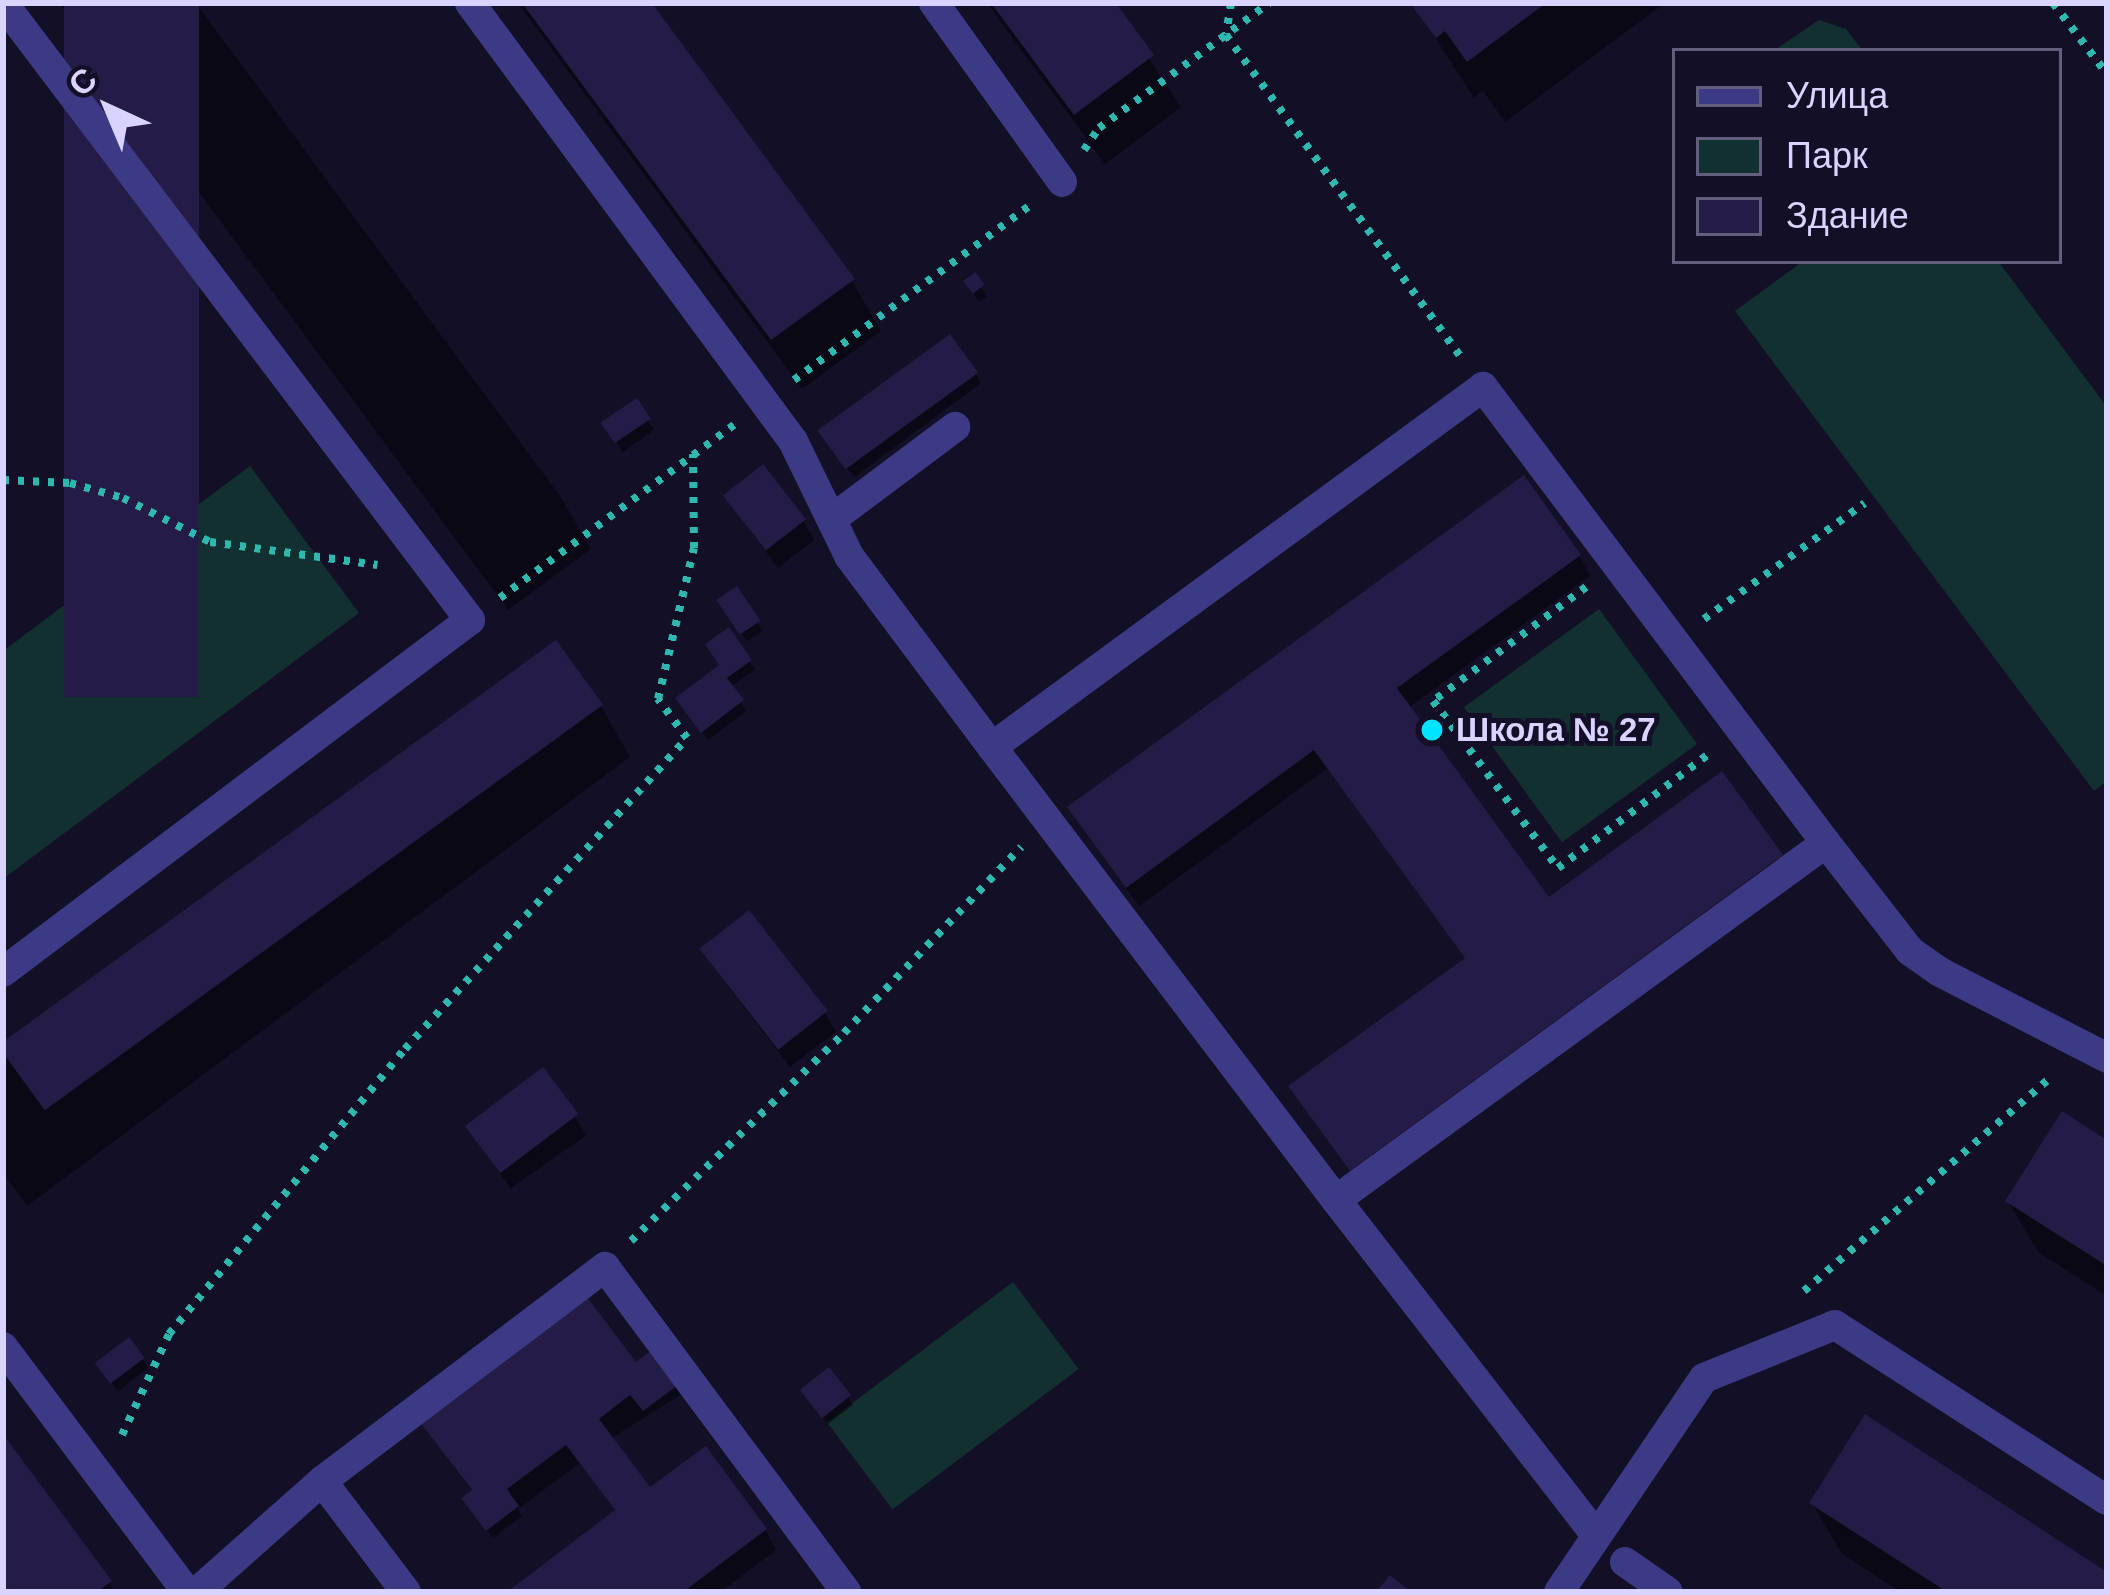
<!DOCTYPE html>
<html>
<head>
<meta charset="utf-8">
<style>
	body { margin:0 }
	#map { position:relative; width:2110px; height:1595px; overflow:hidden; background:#130f26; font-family:Helvetica,sans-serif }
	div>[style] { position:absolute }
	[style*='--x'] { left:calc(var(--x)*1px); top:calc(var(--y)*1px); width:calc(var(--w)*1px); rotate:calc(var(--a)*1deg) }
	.green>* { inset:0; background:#12302f; transform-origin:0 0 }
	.shadow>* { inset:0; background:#0007; transform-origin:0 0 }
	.building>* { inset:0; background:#241b47; transform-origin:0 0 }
	.path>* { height:8px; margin-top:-4px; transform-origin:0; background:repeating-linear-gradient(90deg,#2fb8b0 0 6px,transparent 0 15px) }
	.minor>* { height:30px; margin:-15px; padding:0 15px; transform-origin:15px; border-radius:15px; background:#3d3a85 }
	.dots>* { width:33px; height:33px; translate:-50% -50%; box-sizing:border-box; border:6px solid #130f26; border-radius:50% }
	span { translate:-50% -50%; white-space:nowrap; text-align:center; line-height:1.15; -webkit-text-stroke:10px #130f26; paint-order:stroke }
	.poi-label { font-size:33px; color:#d9d4ff; font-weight:700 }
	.left { translate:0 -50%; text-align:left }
	.frame { position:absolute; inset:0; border:6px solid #d9d4ff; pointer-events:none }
	.legend { position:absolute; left:1672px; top:48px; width:390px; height:216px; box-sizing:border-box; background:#130f26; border:3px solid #625e7d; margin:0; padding:15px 21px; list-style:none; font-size:36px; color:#d9d4ff }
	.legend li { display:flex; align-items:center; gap:24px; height:60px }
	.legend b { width:60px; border:3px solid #625e7d }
	.north { position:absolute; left:48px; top:48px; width:120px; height:120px; -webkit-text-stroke:9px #130f26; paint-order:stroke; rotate:316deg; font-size:33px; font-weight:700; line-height:48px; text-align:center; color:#d9d4ff }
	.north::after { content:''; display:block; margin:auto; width:42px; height:54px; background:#d9d4ff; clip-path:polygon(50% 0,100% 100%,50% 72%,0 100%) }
</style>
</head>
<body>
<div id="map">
	<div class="green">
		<div style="clip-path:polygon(1819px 20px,1846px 29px,1863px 51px,1773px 51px)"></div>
		<div style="clip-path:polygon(1803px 261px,1998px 261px,2107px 407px,2107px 781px,2094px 791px,1735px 311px)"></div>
		<div style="clip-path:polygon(250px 466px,359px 613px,3px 879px,3px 651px)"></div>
		<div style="left:1599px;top:609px;width:167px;height:167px;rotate:54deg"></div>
		<div style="left:1013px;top:1282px;width:109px;height:233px;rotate:53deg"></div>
	</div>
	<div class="shadow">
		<div style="clip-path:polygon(59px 3px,196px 3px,562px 499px,591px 549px,508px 610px)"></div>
		<div style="clip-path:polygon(518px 3px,649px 3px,852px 281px,881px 331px,802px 389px)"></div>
		<div style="clip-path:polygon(987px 3px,1112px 3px,1181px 107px,1105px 164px)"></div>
		<div style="clip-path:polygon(1413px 3px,1665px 3px,1505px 122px,1483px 91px,1474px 98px)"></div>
		<div style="left:974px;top:276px;width:24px;height:10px;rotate:57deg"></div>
		<div style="clip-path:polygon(976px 374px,981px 383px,854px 477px,827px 441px)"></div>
		<div style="clip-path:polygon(636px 403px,654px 430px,623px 452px,610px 433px)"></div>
		<div style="clip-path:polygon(726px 497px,803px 521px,814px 540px,778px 568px)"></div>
		<div style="clip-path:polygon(1579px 556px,1590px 576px,1408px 708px,1549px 901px,1722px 775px,1792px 876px,1363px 1189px,1304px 1106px,1467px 960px,1328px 768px,1139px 906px,1082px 828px)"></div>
		<div style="left:736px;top:590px;width:49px;height:19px;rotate:57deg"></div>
		<div style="clip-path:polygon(729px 631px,755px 670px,730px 687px,746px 711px,708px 740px,684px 708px,722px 666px)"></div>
		<div style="clip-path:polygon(601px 706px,630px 757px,27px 1206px,3px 1173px,3px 1056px)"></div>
		<div style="clip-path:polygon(714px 968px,825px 1013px,836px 1032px,790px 1067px)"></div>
		<div style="left:542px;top:1071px;width:78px;height:93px;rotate:55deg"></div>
		<div style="clip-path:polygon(2107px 1143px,2107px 1296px,2038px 1252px,2008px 1201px)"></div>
		<div style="clip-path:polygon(143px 1360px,148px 1368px,118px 1391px,104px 1373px)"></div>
		<div style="clip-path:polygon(642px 1376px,675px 1386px,680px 1395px,610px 1439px,650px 1492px,765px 1530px,776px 1550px,720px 1592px,512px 1592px,617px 1513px,580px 1463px,518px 1509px,522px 1516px,493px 1538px,470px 1508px,473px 1493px,436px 1442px)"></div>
		<div style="clip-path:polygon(848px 1396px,853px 1405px,828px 1424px,808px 1398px)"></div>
		<div style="clip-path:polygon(3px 1439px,109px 1582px,115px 1592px,3px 1592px)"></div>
		<div style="clip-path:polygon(1812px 1503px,2107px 1575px,2107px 1592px,1901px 1592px,1842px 1554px)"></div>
	</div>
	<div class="building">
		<div style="left:64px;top:3px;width:135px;height:694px"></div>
		<div style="clip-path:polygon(522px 3px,652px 3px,855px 279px,771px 340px)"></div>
		<div style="clip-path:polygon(991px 3px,1116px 3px,1154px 55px,1074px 115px)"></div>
		<div style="clip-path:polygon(1410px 3px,1546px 3px,1467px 62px,1445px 31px,1436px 38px)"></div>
		<div style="left:975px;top:272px;width:16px;height:15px;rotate:52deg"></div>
		<div style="left:950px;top:334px;width:48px;height:164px;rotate:54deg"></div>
		<div style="left:637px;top:398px;width:25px;height:44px;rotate:56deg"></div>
		<div style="left:763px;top:464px;width:70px;height:51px;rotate:52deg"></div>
		<div style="clip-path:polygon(1524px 475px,1581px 555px,1397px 688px,1549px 897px,1722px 771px,1783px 855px,1350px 1171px,1288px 1086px,1465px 958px,1314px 750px,1126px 888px,1067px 807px)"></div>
		<div style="left:737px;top:586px;width:42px;height:25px;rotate:56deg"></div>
		<div style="clip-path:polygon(729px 627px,752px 660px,727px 678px,744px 700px,701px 733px,675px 698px,719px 665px,705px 644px)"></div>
		<div style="left:556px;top:640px;width:80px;height:690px;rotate:54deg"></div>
		<div style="left:749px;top:910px;width:128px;height:63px;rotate:52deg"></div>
		<div style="left:543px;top:1067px;width:59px;height:98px;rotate:53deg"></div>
		<div style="clip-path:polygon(2062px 1111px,2107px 1140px,2107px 1266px,2005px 1201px)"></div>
		<div style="clip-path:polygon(587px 1297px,636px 1362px,652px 1350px,678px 1385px,643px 1411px,630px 1395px,599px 1419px,650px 1487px,706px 1446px,767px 1529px,683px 1592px,507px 1592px,615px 1510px,566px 1445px,507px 1489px,519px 1506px,486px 1531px,461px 1498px,472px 1490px,420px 1422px)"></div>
		<div style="left:129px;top:1337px;width:26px;height:43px;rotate:53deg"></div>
		<div style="left:829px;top:1367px;width:36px;height:37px;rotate:52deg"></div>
		<div style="clip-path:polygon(1865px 1414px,2107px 1572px,2107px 1592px,1947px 1592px,1809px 1503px)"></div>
		<div style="clip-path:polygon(3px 1434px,112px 1581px,97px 1592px,3px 1592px)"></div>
		<div style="clip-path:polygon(1390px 1575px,1411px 1592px,1376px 1592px)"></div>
	</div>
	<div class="path">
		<div style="--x:1231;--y:3;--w:32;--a:99"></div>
		<div style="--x:1226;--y:35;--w:399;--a:53.9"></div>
		<div style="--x:2053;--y:3;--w:89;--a:52.7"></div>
		<div style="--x:1084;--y:150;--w:27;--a:-56"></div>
		<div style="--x:1099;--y:128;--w:211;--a:-36.3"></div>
		<div style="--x:794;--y:380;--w:297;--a:-36.5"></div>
		<div style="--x:3;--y:480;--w:67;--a:2.6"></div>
		<div style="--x:70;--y:483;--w:55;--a:15.8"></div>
		<div style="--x:123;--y:498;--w:97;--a:26.8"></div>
		<div style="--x:210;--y:542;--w:169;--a:7.8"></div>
		<div style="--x:1586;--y:587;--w:191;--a:143.3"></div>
		<div style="--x:1433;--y:701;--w:209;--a:53.2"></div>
		<div style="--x:1558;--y:868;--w:191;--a:-37.1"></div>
		<div style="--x:500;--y:598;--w:291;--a:-36.5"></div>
		<div style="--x:1704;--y:619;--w:198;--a:-35.8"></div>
		<div style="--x:631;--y:1241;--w:298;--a:-44.3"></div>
		<div style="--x:844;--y:1033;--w:257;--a:-46.4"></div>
		<div style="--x:1804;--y:1291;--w:327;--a:-40.9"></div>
		<div style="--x:122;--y:1435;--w:111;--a:-65"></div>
		<div style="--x:169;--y:1334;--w:370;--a:-50.4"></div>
		<div style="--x:405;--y:1049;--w:420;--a:-47.8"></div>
		<div style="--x:687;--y:738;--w:49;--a:-126.6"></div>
		<div style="--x:658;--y:699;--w:155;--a:-76.6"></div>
		<div style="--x:694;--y:548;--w:94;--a:-90.6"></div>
	</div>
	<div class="minor">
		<div style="--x:3;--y:3;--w:774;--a:52.88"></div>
		<div style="--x:470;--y:620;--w:585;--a:142.99"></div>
		<div style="--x:470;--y:3;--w:544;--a:53.59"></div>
		<div style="--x:793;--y:441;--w:128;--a:64"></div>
		<div style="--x:849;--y:556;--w:239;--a:53.2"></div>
		<div style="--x:992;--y:747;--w:569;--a:52.79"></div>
		<div style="--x:1336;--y:1200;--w:606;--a:-36.08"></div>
		<div style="--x:1826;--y:843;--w:571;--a:-126.95"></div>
		<div style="--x:1483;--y:387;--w:609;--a:143.75"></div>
		<div style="--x:934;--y:3;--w:220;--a:54.4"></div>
		<div style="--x:832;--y:519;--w:154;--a:-36.8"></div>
		<div style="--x:1826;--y:843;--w:137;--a:52.1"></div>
		<div style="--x:1910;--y:951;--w:37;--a:35"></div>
		<div style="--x:1940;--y:972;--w:188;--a:27.2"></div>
		<div style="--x:1336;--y:1200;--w:425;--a:52.2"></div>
		<div style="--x:3;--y:1347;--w:306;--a:53.1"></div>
		<div style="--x:322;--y:1481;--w:139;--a:52.9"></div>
		<div style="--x:1625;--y:1562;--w:52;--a:34.9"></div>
		<div style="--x:197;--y:1592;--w:167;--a:-41.6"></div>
		<div style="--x:322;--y:1481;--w:355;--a:-37.1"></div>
		<div style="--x:605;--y:1267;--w:405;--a:53.4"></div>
		<div style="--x:1559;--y:1592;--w:258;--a:-55.9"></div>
		<div style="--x:1704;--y:1378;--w:141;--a:-22"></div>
		<div style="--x:1835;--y:1325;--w:323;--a:32.8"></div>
	</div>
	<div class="dots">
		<div style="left:1432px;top:730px;background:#00e5ff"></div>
	</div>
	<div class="poi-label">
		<span class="left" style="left:1456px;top:730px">Школа № 27</span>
	</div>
	<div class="frame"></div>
	<ul class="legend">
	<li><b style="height:15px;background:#3d3a85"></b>Улица</li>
	<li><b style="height:33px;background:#12302f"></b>Парк</li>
	<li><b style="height:33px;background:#241b47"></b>Здание</li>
	</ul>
	<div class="north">С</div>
</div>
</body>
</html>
